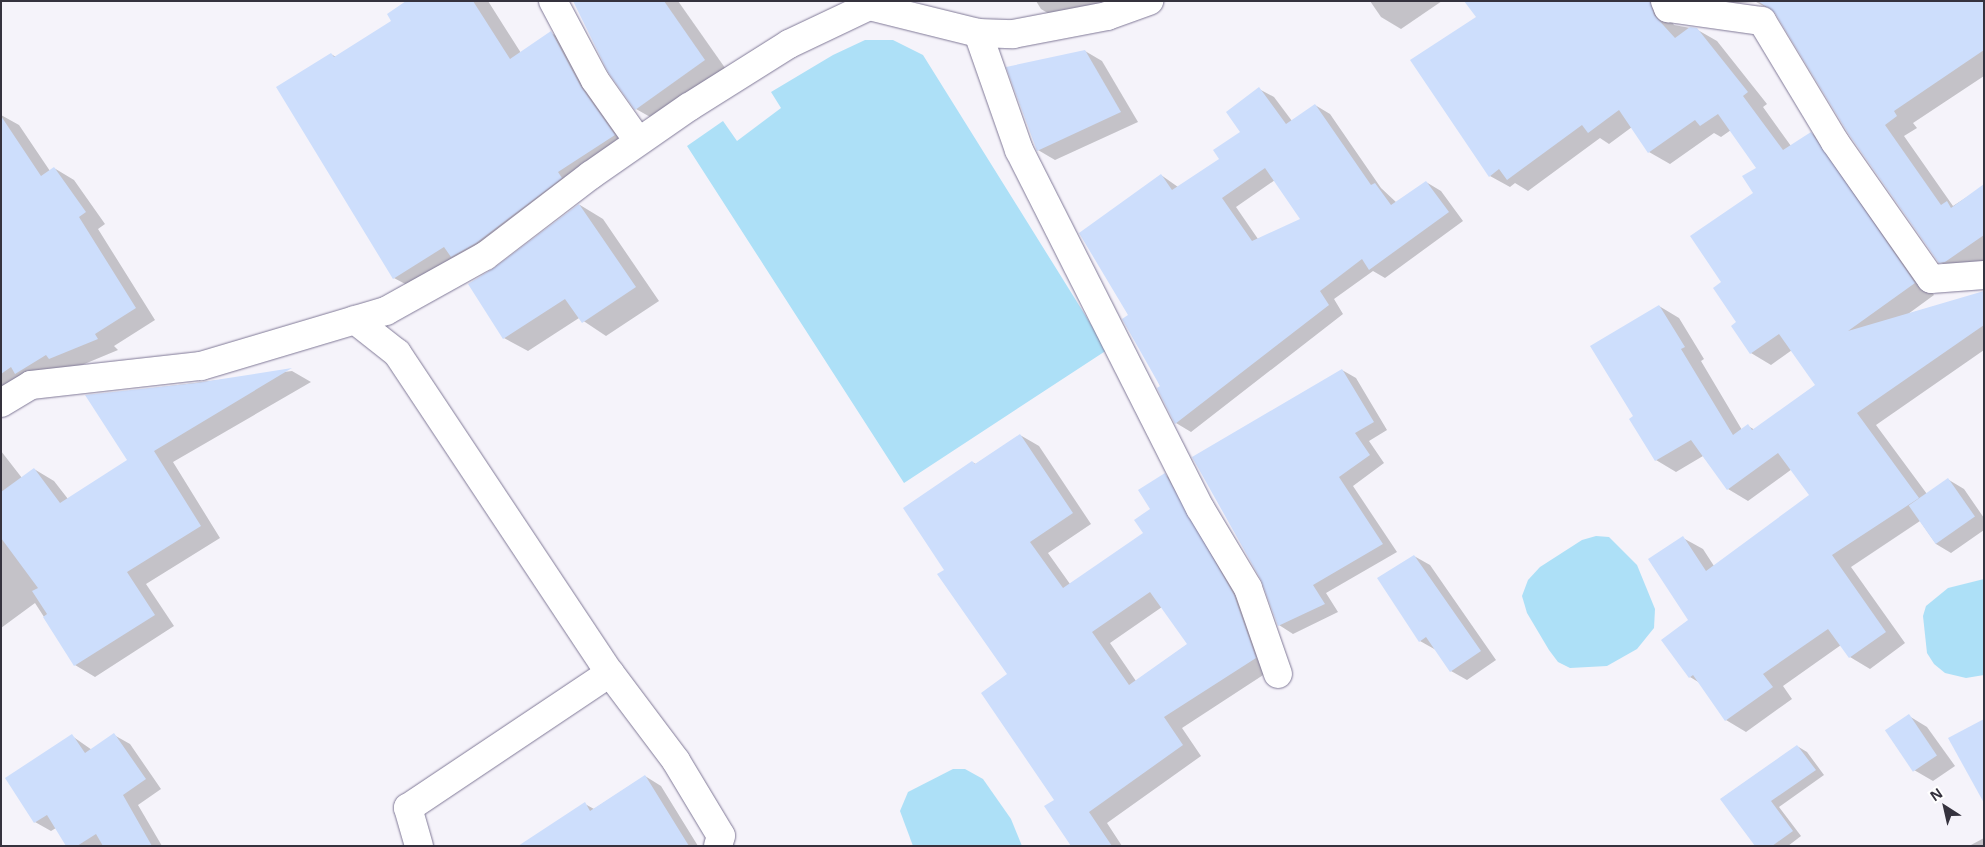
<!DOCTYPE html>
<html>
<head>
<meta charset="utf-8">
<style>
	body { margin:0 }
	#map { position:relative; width:1985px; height:847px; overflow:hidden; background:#f5f3fa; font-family:"Noto Sans",sans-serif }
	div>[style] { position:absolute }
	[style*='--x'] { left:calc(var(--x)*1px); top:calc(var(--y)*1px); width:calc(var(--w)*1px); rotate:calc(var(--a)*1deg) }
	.water>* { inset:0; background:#ade0f7 }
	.shadow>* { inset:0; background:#0003 }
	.building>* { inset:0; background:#cddefc; transform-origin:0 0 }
	.roads { filter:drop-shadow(0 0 1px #807997) drop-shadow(0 0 1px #807997) }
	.street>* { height:28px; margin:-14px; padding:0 14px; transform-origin:14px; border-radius:14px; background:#fff }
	span { translate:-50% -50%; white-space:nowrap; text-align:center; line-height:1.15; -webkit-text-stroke:4px #fff; paint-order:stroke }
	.frame { position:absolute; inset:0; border:2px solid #35323e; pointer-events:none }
	.north { position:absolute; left:1920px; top:782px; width:50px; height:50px; -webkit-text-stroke:4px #fff; paint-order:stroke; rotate:325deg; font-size:14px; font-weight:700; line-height:20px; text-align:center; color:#35323e }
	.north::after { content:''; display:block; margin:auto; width:18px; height:22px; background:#35323e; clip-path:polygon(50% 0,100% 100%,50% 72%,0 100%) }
</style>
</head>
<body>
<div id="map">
	<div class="water">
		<div style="clip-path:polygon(865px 40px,893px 40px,923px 55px,1107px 350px,904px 483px,687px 146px,723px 121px,737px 141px,781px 108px,771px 92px,833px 55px)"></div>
		<div style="clip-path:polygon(1596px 536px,1609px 537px,1637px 565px,1655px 609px,1654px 628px,1637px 649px,1607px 666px,1570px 668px,1558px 662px,1549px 650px,1527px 613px,1522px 596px,1528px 580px,1540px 567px,1582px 540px)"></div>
		<div style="clip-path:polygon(1984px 579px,1984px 675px,1966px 678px,1945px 673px,1934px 664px,1927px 653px,1923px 616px,1926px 606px,1948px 588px)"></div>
		<div style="clip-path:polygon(953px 769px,965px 769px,983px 779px,1011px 819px,1022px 846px,913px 846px,900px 811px,908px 792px)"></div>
	</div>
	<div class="shadow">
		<div style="clip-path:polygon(409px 1px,488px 1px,521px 53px,551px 33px,577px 47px,639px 150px,420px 292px,394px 278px,331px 54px,336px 57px,393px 21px)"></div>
		<div style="clip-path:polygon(574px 1px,678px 1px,730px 75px,661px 123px,636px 109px,609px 71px)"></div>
		<div style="clip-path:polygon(1036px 1px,1160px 1px,1066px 24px,1041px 9px)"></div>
		<div style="clip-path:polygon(1370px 1px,1442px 1px,1401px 29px,1381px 17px)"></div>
		<div style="clip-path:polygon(1465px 1px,1676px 1px,1670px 19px,1674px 25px,1696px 29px,1717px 41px,1767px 104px,1763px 107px,1791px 146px,1811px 133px,1831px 145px,1934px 295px,1908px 314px,1984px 292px,1984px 350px,1876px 425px,1927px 494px,1949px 480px,1964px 489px,1984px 518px,1984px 530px,1951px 553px,1936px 544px,1920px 521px,1851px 567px,1905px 643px,1870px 669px,1850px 657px,1841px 645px,1783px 686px,1792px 699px,1746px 732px,1726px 720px,1700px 683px,1690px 677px,1690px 620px,1683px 538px,1703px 549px,1714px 566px,1811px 496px,1792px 469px,1748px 501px,1728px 489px,1703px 456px,1676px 472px,1656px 460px,1635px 417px,1659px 306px,1679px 318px,1704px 359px,1701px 361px,1742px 430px,1748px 426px,1755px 430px,1816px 385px,1792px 350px,1771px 365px,1751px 353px,1723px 283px,1755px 194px,1758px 168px,1731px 130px,1721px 137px,1714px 133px,1670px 164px,1649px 152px,1632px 127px,1609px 144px,1600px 138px,1528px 191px,1515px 183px,1510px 187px,1490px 176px,1478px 18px)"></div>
		<div style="clip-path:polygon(1697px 1px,1984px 1px,1984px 76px,1913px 123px,1917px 128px,1904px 136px,1953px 206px,1984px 186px,1984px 261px,1960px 274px,1940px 262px,1775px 12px,1756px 2px,1704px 5px)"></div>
		<div style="clip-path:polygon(1085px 51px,1102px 61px,1138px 122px,1055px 160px,1038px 150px)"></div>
		<div style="clip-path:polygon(evenodd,1259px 89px,1274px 97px,1292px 121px,1315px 105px,1330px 114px,1381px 188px,1397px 203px,1426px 182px,1441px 191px,1463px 221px,1385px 278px,1373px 271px,1334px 299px,1343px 314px,1191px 432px,1176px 423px,1130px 316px,1161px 175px,1178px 187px,1221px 159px,1242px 132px,1259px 89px,1275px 180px,1302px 220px,1258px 239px,1236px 207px,1275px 180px)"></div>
		<div style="clip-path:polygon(1px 115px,19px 125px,50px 171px,54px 168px,74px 180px,105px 224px,98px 229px,155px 320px,114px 346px,118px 350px,70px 370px,65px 367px,1px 399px)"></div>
		<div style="clip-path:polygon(580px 205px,603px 219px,659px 301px,606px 336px,579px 318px,528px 351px,504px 338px,495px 270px)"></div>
		<div style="clip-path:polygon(1342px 370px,1356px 378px,1387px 430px,1369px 441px,1384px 463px,1353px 486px,1397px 552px,1326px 593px,1338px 612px,1293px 634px,1279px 625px,1263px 580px)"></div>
		<div style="clip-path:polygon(292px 371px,311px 382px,173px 462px,220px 538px,146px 584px,174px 626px,95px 677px,75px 665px,35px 603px,1px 628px,1px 451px,22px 478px,34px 469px,54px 481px,68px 499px,129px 460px,87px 396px)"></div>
		<div style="clip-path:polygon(evenodd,1020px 435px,1039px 446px,1091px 524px,1048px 553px,1070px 584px,1145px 534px,1165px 475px,1184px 486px,1274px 668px,1182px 728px,1201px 756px,1107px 823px,1122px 846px,1071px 846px,1009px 675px,946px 570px,972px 462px,976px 464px,1020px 435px,1162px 607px,1188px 644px,1136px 681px,1110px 643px,1162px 607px)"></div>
		<div style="clip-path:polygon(1414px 556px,1430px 565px,1496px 660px,1467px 680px,1451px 671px,1436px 650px,1420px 641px)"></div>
		<div style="clip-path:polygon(1909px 716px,1927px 727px,1955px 766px,1933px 781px,1914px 770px)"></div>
		<div style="clip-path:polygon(114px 735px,130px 744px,161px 789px,138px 805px,162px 846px,68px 846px,56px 828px,51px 831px,35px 822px,72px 736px,92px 750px)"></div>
		<div style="clip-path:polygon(1797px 746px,1807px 752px,1824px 775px,1779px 807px,1801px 836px,1788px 846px,1756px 846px,1721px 799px)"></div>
		<div style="clip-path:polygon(645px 776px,661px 786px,698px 846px,531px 846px,585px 804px,594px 809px)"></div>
		<div style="clip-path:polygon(1984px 838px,1984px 846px,1972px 846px,1971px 845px)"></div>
	</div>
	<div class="building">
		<div style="clip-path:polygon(406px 1px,473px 1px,510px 59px,551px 31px,581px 87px,615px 135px,558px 172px,562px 178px,476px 243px,451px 257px,444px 247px,393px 279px,276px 87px,331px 53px,334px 57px,391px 21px,387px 14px)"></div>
		<div style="clip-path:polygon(573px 1px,664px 1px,705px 60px,635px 110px,608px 72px)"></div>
		<div style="clip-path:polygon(1464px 1px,1650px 1px,1654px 15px,1675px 38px,1690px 27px,1697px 28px,1748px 92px,1743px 96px,1783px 150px,1811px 132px,1915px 283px,1848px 331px,1984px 291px,1984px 325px,1857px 413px,1919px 498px,1832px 555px,1886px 632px,1849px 658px,1828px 629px,1763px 674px,1773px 687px,1725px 721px,1693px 675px,1689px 678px,1661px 640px,1688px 620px,1648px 559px,1683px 536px,1706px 571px,1809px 495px,1778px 453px,1727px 490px,1691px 440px,1655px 461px,1629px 419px,1633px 416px,1590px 346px,1659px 305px,1685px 347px,1681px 349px,1733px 435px,1748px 424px,1752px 430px,1815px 385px,1779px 334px,1750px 354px,1731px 326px,1736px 322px,1713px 288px,1721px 282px,1690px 236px,1753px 193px,1742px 176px,1756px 168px,1718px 114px,1700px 126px,1695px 120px,1648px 153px,1619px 110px,1588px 133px,1582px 125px,1507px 180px,1499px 169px,1489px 177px,1410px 60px,1476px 17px)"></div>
		<div style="clip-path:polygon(1758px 1px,1984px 1px,1984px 50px,1894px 111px,1897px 116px,1885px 125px,1941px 205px,1947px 201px,1951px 208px,1984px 184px,1984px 235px,1945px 262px,1939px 263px,1848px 133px,1775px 13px)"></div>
		<div style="clip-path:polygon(1085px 50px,1121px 112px,1037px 151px,1006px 67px)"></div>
		<div style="clip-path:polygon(evenodd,1259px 87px,1286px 124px,1315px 104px,1371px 185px,1375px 183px,1391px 205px,1426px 181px,1449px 212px,1369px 270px,1362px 259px,1320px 291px,1329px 305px,1175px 424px,1157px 388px,1160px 386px,1122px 319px,1128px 315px,1079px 233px,1161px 174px,1172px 190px,1219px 159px,1213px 150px,1240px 132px,1226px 112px,1259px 87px,1265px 168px,1300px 219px,1252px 241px,1222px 198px,1265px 168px)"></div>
		<div style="clip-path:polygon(1px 116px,41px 176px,54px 167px,86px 212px,79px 217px,136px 308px,95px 334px,98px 339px,49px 359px,46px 355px,15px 374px,11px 367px,1px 374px)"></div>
		<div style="clip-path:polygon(579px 204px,636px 287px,582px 323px,565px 299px,503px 339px,468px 284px,494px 268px)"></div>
		<div style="clip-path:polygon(292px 368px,154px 451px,201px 526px,127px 572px,155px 615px,74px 666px,43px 617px,47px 614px,32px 591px,38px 588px,1px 538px,1px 492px,34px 468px,60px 503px,127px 460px,85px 395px,196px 383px)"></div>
		<div style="clip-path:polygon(1342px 369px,1374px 422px,1355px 433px,1370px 455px,1339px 477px,1383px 544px,1313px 585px,1325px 604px,1278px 626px,1261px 580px,1192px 457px)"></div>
		<div style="clip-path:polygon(evenodd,1020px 434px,1073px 513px,1030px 542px,1063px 588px,1143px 533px,1134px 520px,1150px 509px,1138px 490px,1165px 473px,1234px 595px,1256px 658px,1164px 717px,1183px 745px,1089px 812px,1112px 846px,1071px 846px,1044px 806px,1054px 800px,981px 693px,1007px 674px,937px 574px,944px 570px,903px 508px,972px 461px,975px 464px,1020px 434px,1150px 592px,1187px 644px,1129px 685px,1092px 632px,1150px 592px)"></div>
		<div style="left:1948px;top:478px;width:47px;height:48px;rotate:55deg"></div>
		<div style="clip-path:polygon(1414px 555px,1481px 651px,1450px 672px,1426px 637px,1419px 642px,1377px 578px)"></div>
		<div style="left:1909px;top:714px;width:50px;height:29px;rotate:56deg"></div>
		<div style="clip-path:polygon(1984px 719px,1984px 803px,1948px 738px)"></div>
		<div style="clip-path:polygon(114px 733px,146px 779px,123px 795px,152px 846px,103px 846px,96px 834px,77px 846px,66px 846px,47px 815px,34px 823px,5px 778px,72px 734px,85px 753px)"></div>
		<div style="clip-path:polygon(1797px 745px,1816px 770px,1771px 801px,1793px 831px,1772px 846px,1755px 846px,1720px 799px)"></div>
		<div style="clip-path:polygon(645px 775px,689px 846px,518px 846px,585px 802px,590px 811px)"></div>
	</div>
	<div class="roads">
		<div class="street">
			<div style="--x:553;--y:1;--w:89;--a:62"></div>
			<div style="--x:595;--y:80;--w:75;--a:54.8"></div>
			<div style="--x:1665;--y:1;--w:8;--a:67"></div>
			<div style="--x:1668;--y:8;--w:95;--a:7.9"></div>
			<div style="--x:1762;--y:21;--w:141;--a:58.9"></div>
			<div style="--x:1835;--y:142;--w:167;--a:55"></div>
			<div style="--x:1931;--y:279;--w:53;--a:-4.3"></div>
			<div style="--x:978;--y:33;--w:124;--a:70.7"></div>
			<div style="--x:1019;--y:150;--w:401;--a:63.2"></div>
			<div style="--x:1200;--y:508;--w:93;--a:59"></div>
			<div style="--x:1248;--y:588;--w:91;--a:70.8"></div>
			<div style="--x:355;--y:320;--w:53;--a:38.2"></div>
			<div style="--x:397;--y:353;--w:384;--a:56.4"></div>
			<div style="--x:610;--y:673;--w:110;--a:53.1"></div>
			<div style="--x:676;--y:761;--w:87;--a:59"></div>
			<div style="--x:721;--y:836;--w:10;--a:107"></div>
			<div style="--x:1;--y:403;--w:35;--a:-31"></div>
			<div style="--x:31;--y:385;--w:171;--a:-6.4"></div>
			<div style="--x:201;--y:366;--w:193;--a:-16.6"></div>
			<div style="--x:386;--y:311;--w:113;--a:-29.1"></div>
			<div style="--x:485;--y:256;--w:133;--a:-37.4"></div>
			<div style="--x:591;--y:175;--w:119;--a:-34.8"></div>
			<div style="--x:689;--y:107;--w:118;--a:-32.2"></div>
			<div style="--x:789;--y:44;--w:89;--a:-25.4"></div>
			<div style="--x:869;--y:6;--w:112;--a:13.9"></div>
			<div style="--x:978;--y:33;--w:35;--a:2"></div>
			<div style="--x:1013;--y:34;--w:96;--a:-10.8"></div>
			<div style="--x:1107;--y:16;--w:45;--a:-19.7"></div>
			<div style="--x:419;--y:846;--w:40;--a:-106"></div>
			<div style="--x:408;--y:808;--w:243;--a:-33.8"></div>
		</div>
	</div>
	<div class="frame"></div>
	<div class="north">N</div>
</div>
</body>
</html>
